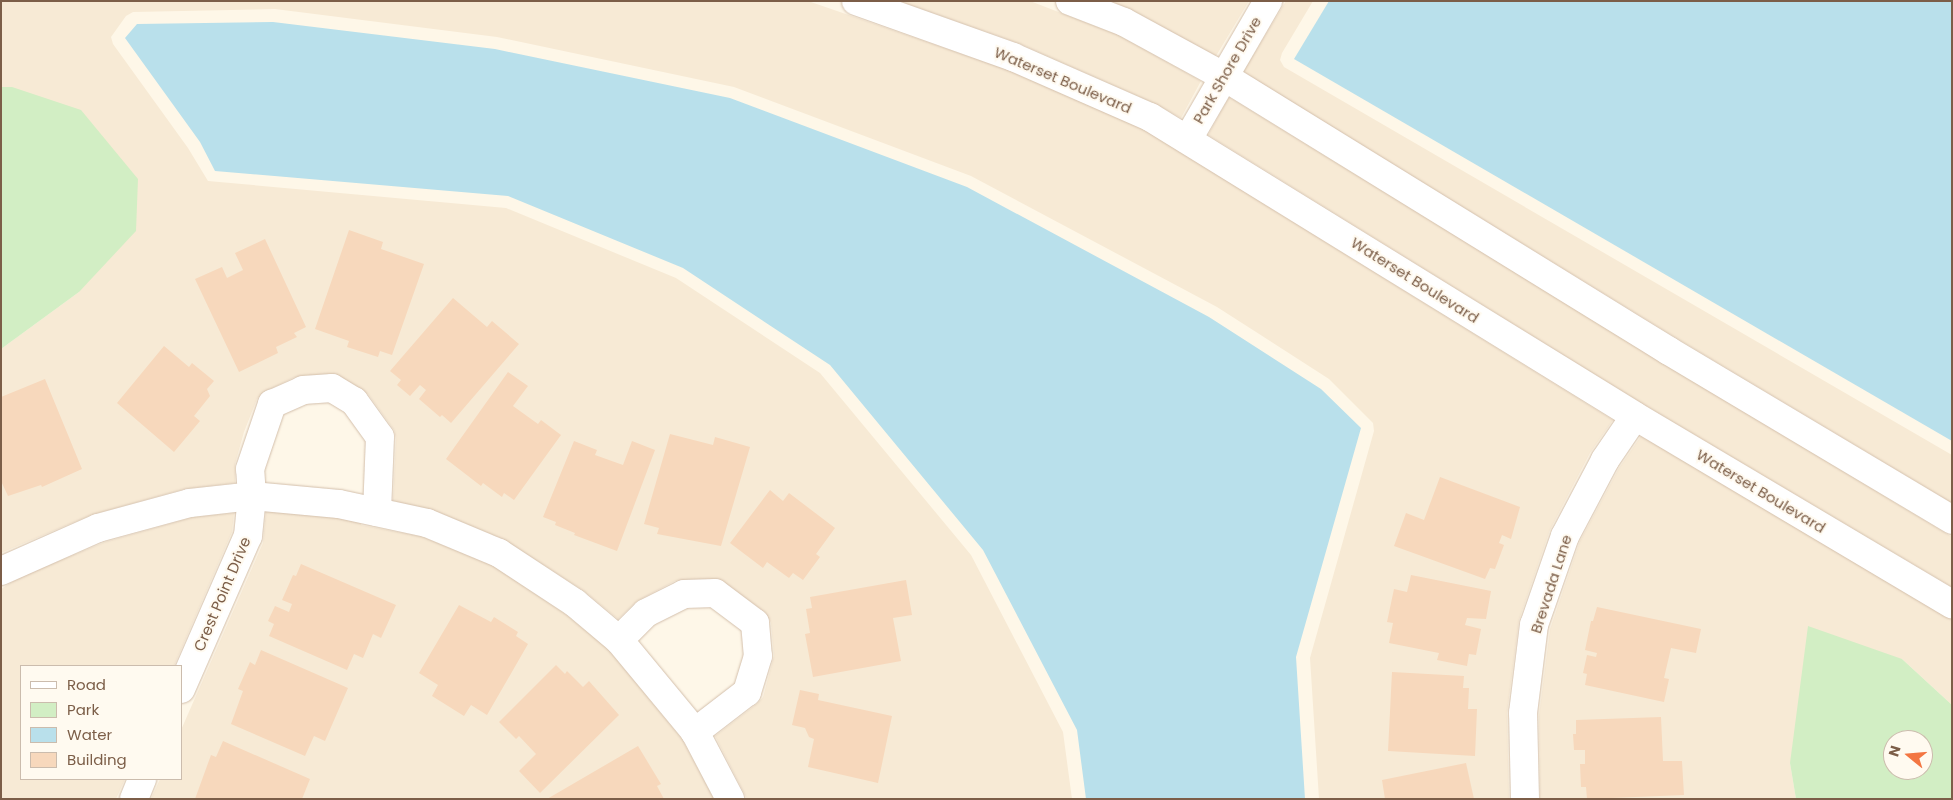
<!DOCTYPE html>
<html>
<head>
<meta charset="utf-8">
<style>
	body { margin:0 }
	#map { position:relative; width:1953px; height:800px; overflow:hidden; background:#fef7e8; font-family:Poppins,sans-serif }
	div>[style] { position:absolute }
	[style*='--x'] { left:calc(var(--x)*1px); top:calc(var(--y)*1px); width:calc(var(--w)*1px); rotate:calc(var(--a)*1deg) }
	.residential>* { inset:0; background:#f7ead5 }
	.green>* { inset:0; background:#d2eec4 }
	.water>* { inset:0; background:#b9e0eb }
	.building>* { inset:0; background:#f7d8bc }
	.roads { filter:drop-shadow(0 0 1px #d3bfab) drop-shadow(0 0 1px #d3bfab) }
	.street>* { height:28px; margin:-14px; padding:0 14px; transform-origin:14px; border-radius:14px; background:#fff }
	.secondary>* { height:28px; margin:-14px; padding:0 14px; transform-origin:14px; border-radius:14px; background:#fff }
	span { translate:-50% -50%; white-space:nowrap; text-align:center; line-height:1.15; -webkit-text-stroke:4px #fffaf0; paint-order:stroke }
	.street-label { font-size:15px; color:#7c5e48 }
	.frame { position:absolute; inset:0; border:2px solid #7c5e48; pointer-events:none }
	.legend { position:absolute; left:20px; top:665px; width:162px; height:115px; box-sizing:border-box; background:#fffaf0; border:1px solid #cbbcad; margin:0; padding:6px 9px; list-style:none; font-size:15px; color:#7c5e48 }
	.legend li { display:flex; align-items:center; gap:10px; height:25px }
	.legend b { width:25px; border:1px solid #cbbcad }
	.north { position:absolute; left:1883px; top:730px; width:50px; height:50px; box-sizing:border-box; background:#fffaf0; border:1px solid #cbbcad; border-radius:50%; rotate:287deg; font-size:14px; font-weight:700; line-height:20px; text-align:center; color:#7c5e48 }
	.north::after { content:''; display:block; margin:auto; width:18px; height:22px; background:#f37642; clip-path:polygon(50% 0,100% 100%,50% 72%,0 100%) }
</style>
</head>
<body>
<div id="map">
	<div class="residential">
		<div style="clip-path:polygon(1px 1px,808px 1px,1008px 70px,1143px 129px,1613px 420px,1590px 453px,1550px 530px,1519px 620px,1507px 713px,1509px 799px,1319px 799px,1310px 658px,1374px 431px,1373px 423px,1329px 379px,1217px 307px,971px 176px,734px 87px,497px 37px,275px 9px,133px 12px,126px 16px,111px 37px,113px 44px,188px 148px,208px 181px,506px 208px,676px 278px,820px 373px,971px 555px,1063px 732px,1072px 799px,747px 799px,715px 736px,758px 703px,763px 697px,774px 656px,771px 623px,766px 613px,723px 582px,713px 579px,683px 580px,675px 581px,637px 601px,618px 619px,584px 591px,505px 540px,433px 510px,393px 501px,396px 439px,394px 430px,368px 394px,340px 376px,330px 374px,295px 377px,264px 392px,257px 399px,244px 432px,235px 464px,235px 483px,184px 489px,91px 515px,1px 553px,1px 349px,79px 292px,12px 87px,1px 87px)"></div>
		<div style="clip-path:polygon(899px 1px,1030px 1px,1118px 35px,1201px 81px,1181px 118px,1156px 104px,1018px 43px)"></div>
		<div style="clip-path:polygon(1110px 1px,1249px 1px,1216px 56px,1130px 9px)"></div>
		<div style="clip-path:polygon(1286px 1px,1313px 1px,1282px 53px,1280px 60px,1284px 67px,1952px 455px,1952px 503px,1678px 339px,1243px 72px)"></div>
		<div style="clip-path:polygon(1229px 97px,1661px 362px,1952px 537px,1952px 587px,1643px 404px,1208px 135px)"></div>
		<div style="clip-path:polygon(1641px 436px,1952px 620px,1952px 705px,1902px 659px,1790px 763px,1796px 799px,1540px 799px,1539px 715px,1550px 629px,1580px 541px,1619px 468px)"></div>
		<div style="clip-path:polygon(266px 511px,337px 518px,361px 523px,361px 525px,423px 537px,492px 565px,565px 614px,608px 649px,682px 739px,714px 799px,151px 799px,160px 779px,181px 779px,181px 730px,263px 543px)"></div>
		<div style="clip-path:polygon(234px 513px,232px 532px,174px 666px,21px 666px,21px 779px,125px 779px,116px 799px,1px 799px,1px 589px,20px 577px,105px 542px,194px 517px)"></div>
	</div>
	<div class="green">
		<div style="clip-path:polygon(1px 87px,12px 87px,81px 110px,138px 179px,136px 231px,79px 292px,1px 349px)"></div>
		<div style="clip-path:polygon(evenodd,1808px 626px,1902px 659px,1952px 705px,1952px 799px,1796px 799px,1790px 763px,1808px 626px,1893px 740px,1923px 740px,1923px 770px,1893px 770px,1893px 740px)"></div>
	</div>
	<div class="water">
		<div style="clip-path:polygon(1329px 1px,1952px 1px,1952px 441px,1294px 59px)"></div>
		<div style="clip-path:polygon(273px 22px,495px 49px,730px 98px,967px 187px,1209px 317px,1321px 389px,1361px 428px,1296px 657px,1305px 799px,1086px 799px,1077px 730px,983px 550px,830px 365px,683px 268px,508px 196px,215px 171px,200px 142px,125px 38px,137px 24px)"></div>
	</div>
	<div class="building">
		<div style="clip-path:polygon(349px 230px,383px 242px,381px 249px,424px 264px,392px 355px,380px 351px,378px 357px,347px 347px,349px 341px,315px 329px)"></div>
		<div style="clip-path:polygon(265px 239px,306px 327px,294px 333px,297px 337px,276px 347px,278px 353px,239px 372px,195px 279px,222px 267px,227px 278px,243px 270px,235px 253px)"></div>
		<div style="clip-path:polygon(453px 298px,487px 327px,492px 321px,519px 344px,451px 423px,442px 415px,440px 417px,419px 399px,426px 390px,420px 385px,410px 396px,397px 385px,401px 380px,390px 371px)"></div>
		<div style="clip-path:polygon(164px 346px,189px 367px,192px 363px,214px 381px,207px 389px,210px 396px,194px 416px,200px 421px,174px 452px,117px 403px)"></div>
		<div style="clip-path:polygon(508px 372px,528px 386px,513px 406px,538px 424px,541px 420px,561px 435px,514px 500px,504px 493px,502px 497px,483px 483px,481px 486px,446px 459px)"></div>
		<div style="clip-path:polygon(45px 379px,82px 469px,42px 487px,41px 485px,8px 496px,1px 481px,1px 397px)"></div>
		<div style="clip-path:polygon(670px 434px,713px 445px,715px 437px,750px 447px,721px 546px,657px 534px,659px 528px,644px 524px)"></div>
		<div style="clip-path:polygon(574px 441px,597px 450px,595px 455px,623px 465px,632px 441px,655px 450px,617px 551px,574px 535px,575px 533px,555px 525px,556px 522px,543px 517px)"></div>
		<div style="clip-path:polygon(1440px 477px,1520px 507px,1511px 539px,1502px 535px,1499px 543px,1504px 545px,1495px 569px,1490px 568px,1485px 579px,1394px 546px,1406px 513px,1424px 520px)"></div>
		<div style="clip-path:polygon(770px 490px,783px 501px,789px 493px,835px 528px,816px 554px,820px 557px,803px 580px,793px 573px,789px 578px,767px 562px,763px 568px,730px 543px)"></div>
		<div style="clip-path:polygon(301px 564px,396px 605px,381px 638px,373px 634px,363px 658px,354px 654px,347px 670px,269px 636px,274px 624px,268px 621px,275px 606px,289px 612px,292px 604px,282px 600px,293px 575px,296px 576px)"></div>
		<div style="clip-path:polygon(1411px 575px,1491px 591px,1486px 619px,1467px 618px,1465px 625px,1481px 629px,1476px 655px,1469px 654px,1467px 666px,1437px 660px,1439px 653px,1389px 643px,1393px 623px,1387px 622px,1394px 589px,1407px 592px)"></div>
		<div style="clip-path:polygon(906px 580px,912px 615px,893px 618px,901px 661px,813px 677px,805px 634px,810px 633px,806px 609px,812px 608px,810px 597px)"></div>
		<div style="clip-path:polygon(459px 605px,491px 622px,494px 617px,518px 632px,516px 636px,528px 644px,487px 715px,471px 705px,464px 716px,432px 696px,438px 685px,419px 673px)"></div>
		<div style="clip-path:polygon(1597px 607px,1701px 629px,1696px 653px,1671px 648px,1664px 678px,1669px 679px,1664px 702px,1585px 685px,1587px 674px,1583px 673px,1587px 655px,1596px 657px,1597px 653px,1585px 650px,1591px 621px,1593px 621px)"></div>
		<div style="clip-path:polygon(261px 650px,348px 688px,325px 741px,314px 736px,305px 756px,231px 724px,243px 691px,238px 689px,250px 662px,255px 665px)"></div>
		<div style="clip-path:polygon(556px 665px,565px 674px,567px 671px,583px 687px,589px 681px,619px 715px,540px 793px,519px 771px,536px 754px,519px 736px,516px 739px,499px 722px)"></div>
		<div style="clip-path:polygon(1392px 672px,1464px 676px,1463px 688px,1469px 688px,1468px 709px,1477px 709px,1475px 756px,1388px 751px)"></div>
		<div style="clip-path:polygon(800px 690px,819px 694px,818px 700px,892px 716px,878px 783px,808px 767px,814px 739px,809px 737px,805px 728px,792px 725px)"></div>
		<div style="clip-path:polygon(1661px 717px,1663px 761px,1682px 761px,1684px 795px,1587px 799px,1586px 787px,1581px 787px,1580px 764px,1585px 764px,1585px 750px,1574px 750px,1573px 734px,1576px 734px,1576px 720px)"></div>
		<div style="clip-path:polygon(223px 741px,310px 779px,302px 799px,195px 799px,211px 755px,216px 757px)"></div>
		<div style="clip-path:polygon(638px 746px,661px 784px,657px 786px,664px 799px,547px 799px)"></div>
		<div style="clip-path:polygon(1466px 763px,1474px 799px,1385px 799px,1382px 780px)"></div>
	</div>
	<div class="roads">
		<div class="street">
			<div style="--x:1188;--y:139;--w:160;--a:-59.9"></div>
			<div style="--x:1;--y:571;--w:106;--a:-23.9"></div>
			<div style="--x:98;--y:528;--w:95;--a:-15.2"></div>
			<div style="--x:190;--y:503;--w:62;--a:-6.4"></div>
			<div style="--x:252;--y:496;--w:87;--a:5.3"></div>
			<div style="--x:339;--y:504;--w:90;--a:12.2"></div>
			<div style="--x:427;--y:523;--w:78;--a:22.6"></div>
			<div style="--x:499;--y:553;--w:91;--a:33.3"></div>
			<div style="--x:575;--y:603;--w:57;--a:40.1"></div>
			<div style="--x:619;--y:640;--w:119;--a:50.4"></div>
			<div style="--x:695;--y:732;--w:76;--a:62.4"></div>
			<div style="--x:619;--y:640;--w:38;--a:-45"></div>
			<div style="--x:646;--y:613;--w:42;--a:-26.6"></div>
			<div style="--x:684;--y:594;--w:31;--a:-2"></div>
			<div style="--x:715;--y:593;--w:50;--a:36.9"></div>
			<div style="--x:755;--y:623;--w:33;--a:85"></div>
			<div style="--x:758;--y:656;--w:38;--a:107"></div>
			<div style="--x:747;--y:692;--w:66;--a:142.4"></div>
			<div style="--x:181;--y:689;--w:167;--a:-66.4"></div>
			<div style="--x:248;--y:536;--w:40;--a:-84.3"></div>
			<div style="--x:252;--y:496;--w:27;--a:-94"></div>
			<div style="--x:250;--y:469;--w:69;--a:-71.3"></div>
			<div style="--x:272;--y:404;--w:34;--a:-24"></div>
			<div style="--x:303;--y:390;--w:29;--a:-4"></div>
			<div style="--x:332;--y:388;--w:26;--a:31"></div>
			<div style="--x:354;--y:401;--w:44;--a:54.2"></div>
			<div style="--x:380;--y:437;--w:75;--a:92.3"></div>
			<div style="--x:134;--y:799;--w:22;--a:-68"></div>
			<div style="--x:1525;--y:799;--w:86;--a:-91.3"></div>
			<div style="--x:1523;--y:713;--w:89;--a:-82.9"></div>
			<div style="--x:1534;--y:625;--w:94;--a:-70.8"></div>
			<div style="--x:1565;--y:536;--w:86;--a:-62.2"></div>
			<div style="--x:1605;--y:460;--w:53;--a:-55.7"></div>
		</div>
		<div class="secondary">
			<div style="--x:856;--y:1;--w:167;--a:19.6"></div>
			<div style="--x:1013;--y:57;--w:150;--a:23.7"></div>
			<div style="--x:1150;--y:117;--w:570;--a:31.65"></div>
			<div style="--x:1635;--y:416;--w:369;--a:30.7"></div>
			<div style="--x:1070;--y:1;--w:58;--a:21.3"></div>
			<div style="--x:1124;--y:22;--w:113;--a:28.6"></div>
			<div style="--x:1223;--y:76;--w:524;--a:31.66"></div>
			<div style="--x:1669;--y:351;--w:330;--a:30.8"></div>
		</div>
	</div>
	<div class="street-label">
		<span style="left:1227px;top:70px;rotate:-60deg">Park Shore Drive</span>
		<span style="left:1063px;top:80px;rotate:23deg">Waterset Boulevard</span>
		<span style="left:1415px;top:280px;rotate:32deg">Waterset Boulevard</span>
		<span style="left:1761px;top:491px;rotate:31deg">Waterset Boulevard</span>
		<span style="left:1551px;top:584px;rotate:-72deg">Brevada Lane</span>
		<span style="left:222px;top:594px;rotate:-67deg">Crest Point Drive</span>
	</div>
	<div class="frame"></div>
	<ul class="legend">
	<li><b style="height:6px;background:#fff"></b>Road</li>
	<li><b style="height:14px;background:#d2eec4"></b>Park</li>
	<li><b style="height:14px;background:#b9e0eb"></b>Water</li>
	<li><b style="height:14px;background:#f7d8bc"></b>Building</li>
	</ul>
	<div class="north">N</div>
</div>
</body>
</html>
